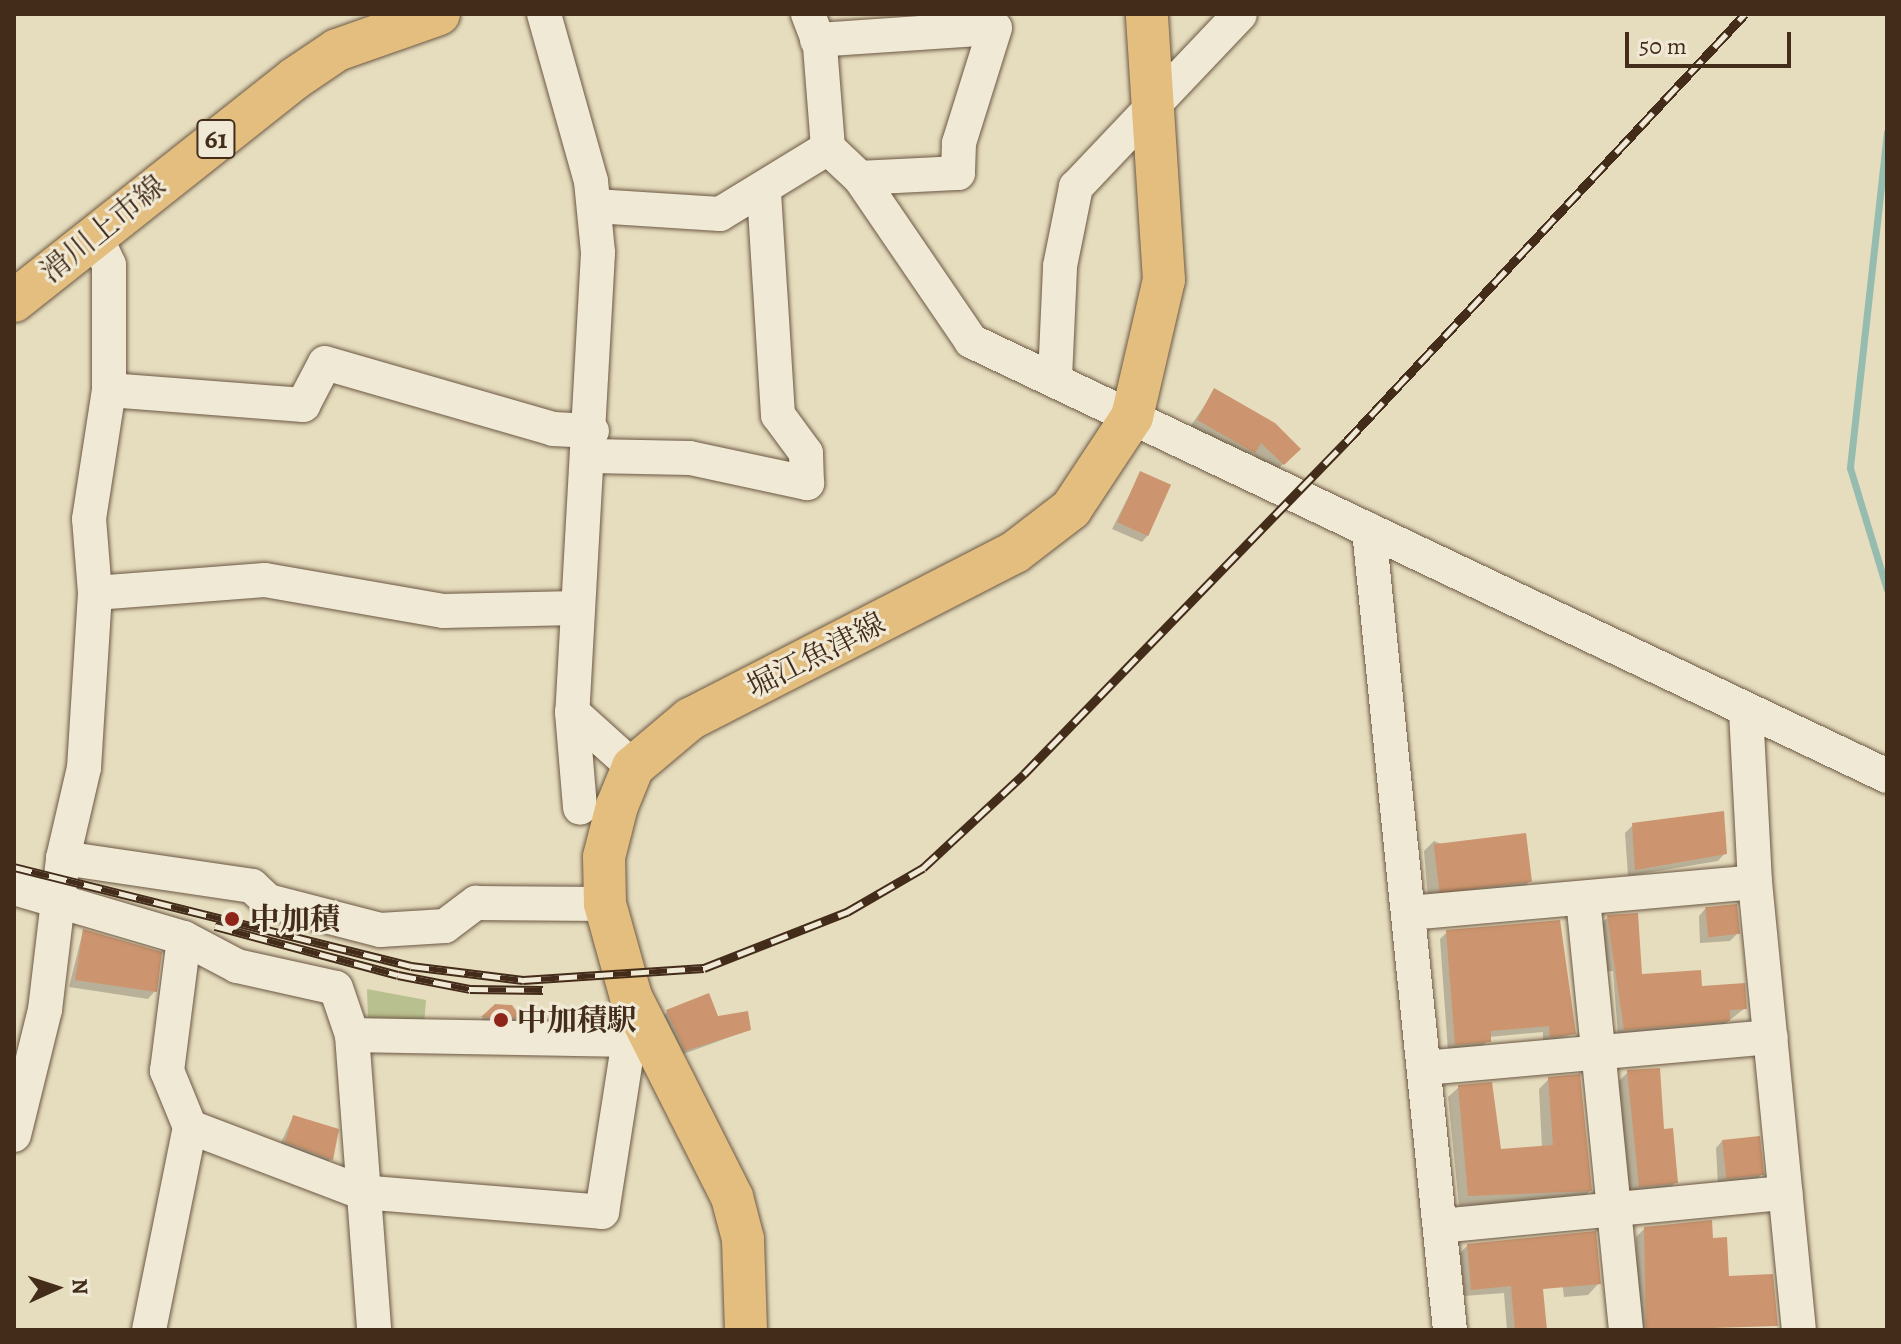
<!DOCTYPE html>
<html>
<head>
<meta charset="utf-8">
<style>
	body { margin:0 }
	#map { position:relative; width:1901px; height:1344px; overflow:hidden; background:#e6ddbe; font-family:Alegreya,"Noto Serif JP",serif }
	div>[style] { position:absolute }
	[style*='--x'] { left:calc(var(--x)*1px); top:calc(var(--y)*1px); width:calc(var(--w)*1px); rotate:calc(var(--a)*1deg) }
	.green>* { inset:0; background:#b9c08f }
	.shadow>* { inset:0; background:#0003 }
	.stream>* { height:7px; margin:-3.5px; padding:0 3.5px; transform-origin:3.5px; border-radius:3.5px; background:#96bcb0 }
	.building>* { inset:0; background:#cc956f; transform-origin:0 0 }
	.roads { filter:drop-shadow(0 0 2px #6c5844) drop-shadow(0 0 2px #6c5844) }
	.minor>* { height:34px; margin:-17px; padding:0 17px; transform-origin:17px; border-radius:17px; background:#efe9d5 }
	.major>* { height:42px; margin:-21px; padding:0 21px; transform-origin:21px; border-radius:21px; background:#e3be7f }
	.rail>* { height:9px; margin-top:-4.5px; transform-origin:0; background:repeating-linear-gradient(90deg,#efe9d5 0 18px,#442c1b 0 36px); box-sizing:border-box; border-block:2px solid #442c1b }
	.dots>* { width:22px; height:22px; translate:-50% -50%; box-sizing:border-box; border:4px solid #efe9d5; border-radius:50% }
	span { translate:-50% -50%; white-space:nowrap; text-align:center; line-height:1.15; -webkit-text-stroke:6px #efe9d5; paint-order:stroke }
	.shield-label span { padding:2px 6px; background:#efe9d5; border:2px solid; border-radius:6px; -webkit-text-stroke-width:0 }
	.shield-label { font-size:28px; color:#442c1b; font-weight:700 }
	.street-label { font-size:30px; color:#442c1b }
	.poi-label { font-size:30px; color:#442c1b; font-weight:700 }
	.left { translate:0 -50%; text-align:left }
	.frame { position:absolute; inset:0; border:16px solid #442c1b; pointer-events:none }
	.north { position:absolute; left:16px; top:1248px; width:80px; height:80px; -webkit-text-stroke:6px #efe9d5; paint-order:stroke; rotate:87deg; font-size:22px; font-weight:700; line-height:32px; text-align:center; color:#442c1b }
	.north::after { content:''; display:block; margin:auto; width:28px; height:36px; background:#442c1b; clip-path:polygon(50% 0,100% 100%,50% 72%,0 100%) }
	.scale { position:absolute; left:1625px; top:32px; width:166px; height:36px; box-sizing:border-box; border:4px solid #442c1b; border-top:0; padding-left:10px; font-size:24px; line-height:28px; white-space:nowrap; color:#442c1b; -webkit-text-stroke:6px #efe9d5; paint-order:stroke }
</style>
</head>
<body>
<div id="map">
	<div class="green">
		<div style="clip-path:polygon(367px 989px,426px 1000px,424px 1025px,368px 1019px)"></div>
	</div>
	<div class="shadow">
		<div style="clip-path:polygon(1215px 390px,1298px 449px,1273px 474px,1252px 453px,1243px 462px,1188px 430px)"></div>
		<div style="clip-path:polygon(1140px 474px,1149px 534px,1142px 542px,1112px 529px)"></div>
		<div style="clip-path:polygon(1633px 825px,1725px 853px,1718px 861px,1628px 876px,1625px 833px)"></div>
		<div style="clip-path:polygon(1434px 841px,1530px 881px,1520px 891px,1428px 899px,1424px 851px)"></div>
		<div style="clip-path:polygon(1706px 908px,1738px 933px,1730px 941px,1700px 943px,1699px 916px)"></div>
		<div style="clip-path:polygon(1608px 917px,1640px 977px,1700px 989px,1745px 1008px,1721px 1027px,1618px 1036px,1613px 971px,1603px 972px,1600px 925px)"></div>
		<div style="clip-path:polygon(83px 931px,155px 991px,148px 999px,69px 987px)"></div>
		<div style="clip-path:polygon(1447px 932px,1574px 1034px,1543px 1043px,1543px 1032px,1489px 1037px,1482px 1048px,1448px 1051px,1440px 939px)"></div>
		<div style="clip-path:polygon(495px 1006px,518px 1018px,511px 1025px,477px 1024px)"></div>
		<div style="clip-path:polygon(667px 1012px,717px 1018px,749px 1030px,678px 1056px,661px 1018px)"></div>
		<div style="clip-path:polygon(1628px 1072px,1676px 1182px,1666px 1192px,1630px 1196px,1618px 1082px)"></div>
		<div style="clip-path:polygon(1549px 1079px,1590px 1191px,1580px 1201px,1459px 1206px,1448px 1097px,1459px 1087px,1500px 1151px,1542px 1148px,1539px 1089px)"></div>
		<div style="clip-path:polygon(293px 1117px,331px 1159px,323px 1166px,278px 1149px)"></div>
		<div style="clip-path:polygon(1723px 1140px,1762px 1174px,1754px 1182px,1718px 1185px,1716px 1148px)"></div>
		<div style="clip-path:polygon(1644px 1229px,1727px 1278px,1776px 1325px,1637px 1330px,1636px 1237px)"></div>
		<div style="clip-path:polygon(1536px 1239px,1545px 1330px,1507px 1330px,1504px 1293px,1464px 1296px,1460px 1253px,1468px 1245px)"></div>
		<div style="clip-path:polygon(1558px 1247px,1599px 1283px,1588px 1295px,1564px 1297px)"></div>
	</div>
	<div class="stream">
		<div style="--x:1887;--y:132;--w:338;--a:96.3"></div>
		<div style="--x:1850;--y:468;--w:127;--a:73.1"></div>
	</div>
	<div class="building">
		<div style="clip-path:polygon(1214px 388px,1275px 423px,1301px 449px,1284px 465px,1261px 443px,1255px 453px,1197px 420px)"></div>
		<div style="left:1140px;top:471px;width:34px;height:56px;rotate:24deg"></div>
		<div style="clip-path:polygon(1724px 811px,1727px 854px,1635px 870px,1632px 823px)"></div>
		<div style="left:1526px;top:833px;width:49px;height:93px;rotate:83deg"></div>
		<div style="left:1737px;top:904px;width:30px;height:32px;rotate:84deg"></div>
		<div style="clip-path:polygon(1638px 913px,1642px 974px,1701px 970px,1702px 986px,1745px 983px,1747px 1009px,1730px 1010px,1730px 1021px,1624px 1030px,1607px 915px)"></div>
		<div style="clip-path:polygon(1560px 920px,1576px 1034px,1550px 1037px,1549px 1026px,1491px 1031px,1491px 1042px,1455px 1045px,1446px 930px)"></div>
		<div style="clip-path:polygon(83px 929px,162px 952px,157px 992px,75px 980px)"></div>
		<div style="clip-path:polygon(709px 993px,718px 1016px,748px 1011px,751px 1030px,685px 1051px,666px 1010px)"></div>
		<div style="clip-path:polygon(495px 1004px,512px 1005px,521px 1018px,481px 1017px)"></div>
		<div style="clip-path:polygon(1660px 1068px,1664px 1129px,1673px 1128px,1678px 1183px,1639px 1187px,1627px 1070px)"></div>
		<div style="clip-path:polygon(1580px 1074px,1592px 1191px,1468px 1196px,1458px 1085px,1492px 1082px,1501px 1149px,1553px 1145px,1548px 1077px)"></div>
		<div style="clip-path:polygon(293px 1115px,339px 1129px,333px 1160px,285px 1142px)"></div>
		<div style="left:1760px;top:1136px;width:39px;height:38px;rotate:84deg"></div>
		<div style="clip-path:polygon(1712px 1220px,1713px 1238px,1727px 1237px,1729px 1276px,1773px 1274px,1778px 1326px,1646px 1330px,1644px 1227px)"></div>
		<div style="clip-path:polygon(1596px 1231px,1601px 1284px,1543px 1289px,1547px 1330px,1515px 1330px,1511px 1286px,1471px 1290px,1467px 1244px)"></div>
	</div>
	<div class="roads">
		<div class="minor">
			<div style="--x:544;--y:14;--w:173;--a:74.3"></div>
			<div style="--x:591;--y:181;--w:72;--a:84.4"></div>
			<div style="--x:598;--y:253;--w:460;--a:93.2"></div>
			<div style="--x:572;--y:712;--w:82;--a:42"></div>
			<div style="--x:808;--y:14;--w:34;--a:69"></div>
			<div style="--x:820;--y:46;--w:102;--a:85.5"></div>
			<div style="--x:828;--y:148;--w:44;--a:43.2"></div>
			<div style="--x:860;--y:178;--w:197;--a:55.7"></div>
			<div style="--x:971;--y:341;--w:1014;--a:25.4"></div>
			<div style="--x:817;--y:40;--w:178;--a:-3.9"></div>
			<div style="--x:995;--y:28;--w:121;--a:107.4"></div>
			<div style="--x:959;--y:143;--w:30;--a:92"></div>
			<div style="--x:958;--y:173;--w:98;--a:177.1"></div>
			<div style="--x:595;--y:206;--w:125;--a:3.7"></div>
			<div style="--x:720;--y:214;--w:127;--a:-31.4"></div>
			<div style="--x:1055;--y:378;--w:112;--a:-87.4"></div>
			<div style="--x:1060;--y:266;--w:81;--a:-78.6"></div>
			<div style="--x:1076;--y:187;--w:238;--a:-46.5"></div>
			<div style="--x:109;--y:390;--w:195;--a:4.4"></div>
			<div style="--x:303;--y:405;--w:47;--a:-62.4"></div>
			<div style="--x:325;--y:363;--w:237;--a:16.1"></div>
			<div style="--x:553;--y:429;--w:39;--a:3"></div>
			<div style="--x:591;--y:456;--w:99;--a:1.2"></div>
			<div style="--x:690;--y:458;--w:120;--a:12.1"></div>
			<div style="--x:807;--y:483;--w:30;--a:-92"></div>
			<div style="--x:806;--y:453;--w:47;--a:-126.4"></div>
			<div style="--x:778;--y:415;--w:222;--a:-93.6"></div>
			<div style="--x:1369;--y:530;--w:804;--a:84.22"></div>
			<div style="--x:95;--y:593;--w:170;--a:-4.4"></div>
			<div style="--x:265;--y:580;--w:181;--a:9.9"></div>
			<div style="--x:443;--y:611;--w:134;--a:-1.3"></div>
			<div style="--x:1746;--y:711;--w:171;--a:87"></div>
			<div style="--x:1755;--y:882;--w:450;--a:84.4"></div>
			<div style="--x:572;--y:712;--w:96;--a:85.2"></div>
			<div style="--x:63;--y:858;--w:191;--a:8.4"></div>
			<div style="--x:252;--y:886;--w:22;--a:43"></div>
			<div style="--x:268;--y:901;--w:116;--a:14.5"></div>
			<div style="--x:380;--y:930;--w:65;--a:-3.5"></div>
			<div style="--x:445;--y:926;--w:39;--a:-37"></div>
			<div style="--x:476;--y:903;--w:129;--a:0.4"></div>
			<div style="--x:14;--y:888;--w:177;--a:16.4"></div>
			<div style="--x:184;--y:938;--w:60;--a:27.8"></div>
			<div style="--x:237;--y:966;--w:101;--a:12.5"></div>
			<div style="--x:336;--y:988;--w:50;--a:71.2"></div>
			<div style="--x:352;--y:1035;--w:296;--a:85.7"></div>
			<div style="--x:1583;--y:899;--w:433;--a:84.3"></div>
			<div style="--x:1409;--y:913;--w:347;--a:-5.1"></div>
			<div style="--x:352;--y:1035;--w:277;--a:1"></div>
			<div style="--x:1424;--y:1068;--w:348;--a:-5.1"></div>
			<div style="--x:190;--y:1127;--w:183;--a:20.8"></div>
			<div style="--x:361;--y:1192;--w:242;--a:4.7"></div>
			<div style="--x:602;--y:1212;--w:174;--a:-81.1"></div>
			<div style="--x:629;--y:1040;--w:26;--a:-59"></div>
			<div style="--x:14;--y:1135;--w:129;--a:-76.1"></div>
			<div style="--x:45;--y:1010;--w:153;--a:-83.2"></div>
			<div style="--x:63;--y:858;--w:92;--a:-76.9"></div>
			<div style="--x:84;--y:768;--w:175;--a:-86.4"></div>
			<div style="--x:95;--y:593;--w:74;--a:-94.6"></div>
			<div style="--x:89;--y:519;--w:131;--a:-81.2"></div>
			<div style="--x:109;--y:390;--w:125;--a:-90"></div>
			<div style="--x:109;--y:265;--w:31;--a:-115"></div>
			<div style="--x:1440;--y:1226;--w:347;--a:-5.5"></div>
			<div style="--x:149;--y:1330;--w:207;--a:-78.6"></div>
			<div style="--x:190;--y:1127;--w:61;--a:-112.3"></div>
			<div style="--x:167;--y:1071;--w:134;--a:-82.7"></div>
		</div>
		<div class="major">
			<div style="--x:14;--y:301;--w:357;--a:-38.4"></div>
			<div style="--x:294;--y:79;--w:52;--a:-34"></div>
			<div style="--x:337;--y:50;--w:108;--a:-19.4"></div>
			<div style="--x:746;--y:1330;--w:91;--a:-91.9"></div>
			<div style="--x:743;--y:1239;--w:43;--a:-104.7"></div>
			<div style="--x:732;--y:1197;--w:224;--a:-116.8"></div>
			<div style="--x:631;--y:997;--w:97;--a:-105.6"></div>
			<div style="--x:605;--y:904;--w:47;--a:-91.2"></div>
			<div style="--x:604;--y:857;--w:53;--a:-75.7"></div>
			<div style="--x:617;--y:806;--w:42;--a:-67.7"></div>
			<div style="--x:633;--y:767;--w:75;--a:-40.1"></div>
			<div style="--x:690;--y:719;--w:365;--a:-27.2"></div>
			<div style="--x:1015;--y:552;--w:71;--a:-37.5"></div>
			<div style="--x:1071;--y:509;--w:110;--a:-56.5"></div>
			<div style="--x:1132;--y:417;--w:141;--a:-76.9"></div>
			<div style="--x:1164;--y:280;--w:267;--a:-93.7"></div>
		</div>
	</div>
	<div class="rail">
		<div style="--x:14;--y:867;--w:409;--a:14"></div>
		<div style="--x:411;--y:966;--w:113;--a:7.1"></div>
		<div style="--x:523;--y:980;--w:181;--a:-3.8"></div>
		<div style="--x:704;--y:968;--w:154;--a:-21.4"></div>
		<div style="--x:847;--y:912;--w:88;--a:-30.1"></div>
		<div style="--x:923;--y:868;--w:138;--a:-42.9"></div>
		<div style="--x:1024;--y:774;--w:463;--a:-45.9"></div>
		<div style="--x:1346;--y:442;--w:585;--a:-47.01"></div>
		<div style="--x:215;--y:926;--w:189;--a:15"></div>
		<div style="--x:398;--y:975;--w:73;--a:11"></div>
		<div style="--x:470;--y:989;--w:73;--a:0.8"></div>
	</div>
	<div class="dots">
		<div style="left:232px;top:919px;background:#8f2418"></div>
		<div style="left:501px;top:1020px;background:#8f2418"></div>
	</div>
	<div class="shield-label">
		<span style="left:216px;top:139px">61</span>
	</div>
	<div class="street-label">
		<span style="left:103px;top:229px;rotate:-39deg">滑川上市線</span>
		<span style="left:816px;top:655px;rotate:-27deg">堀江魚津線</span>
	</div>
	<div class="poi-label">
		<span class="left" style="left:250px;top:919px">中加積</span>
		<span class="left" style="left:517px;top:1020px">中加積駅</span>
	</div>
	<div class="frame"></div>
	<div class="north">N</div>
	<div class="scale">50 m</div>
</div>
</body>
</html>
